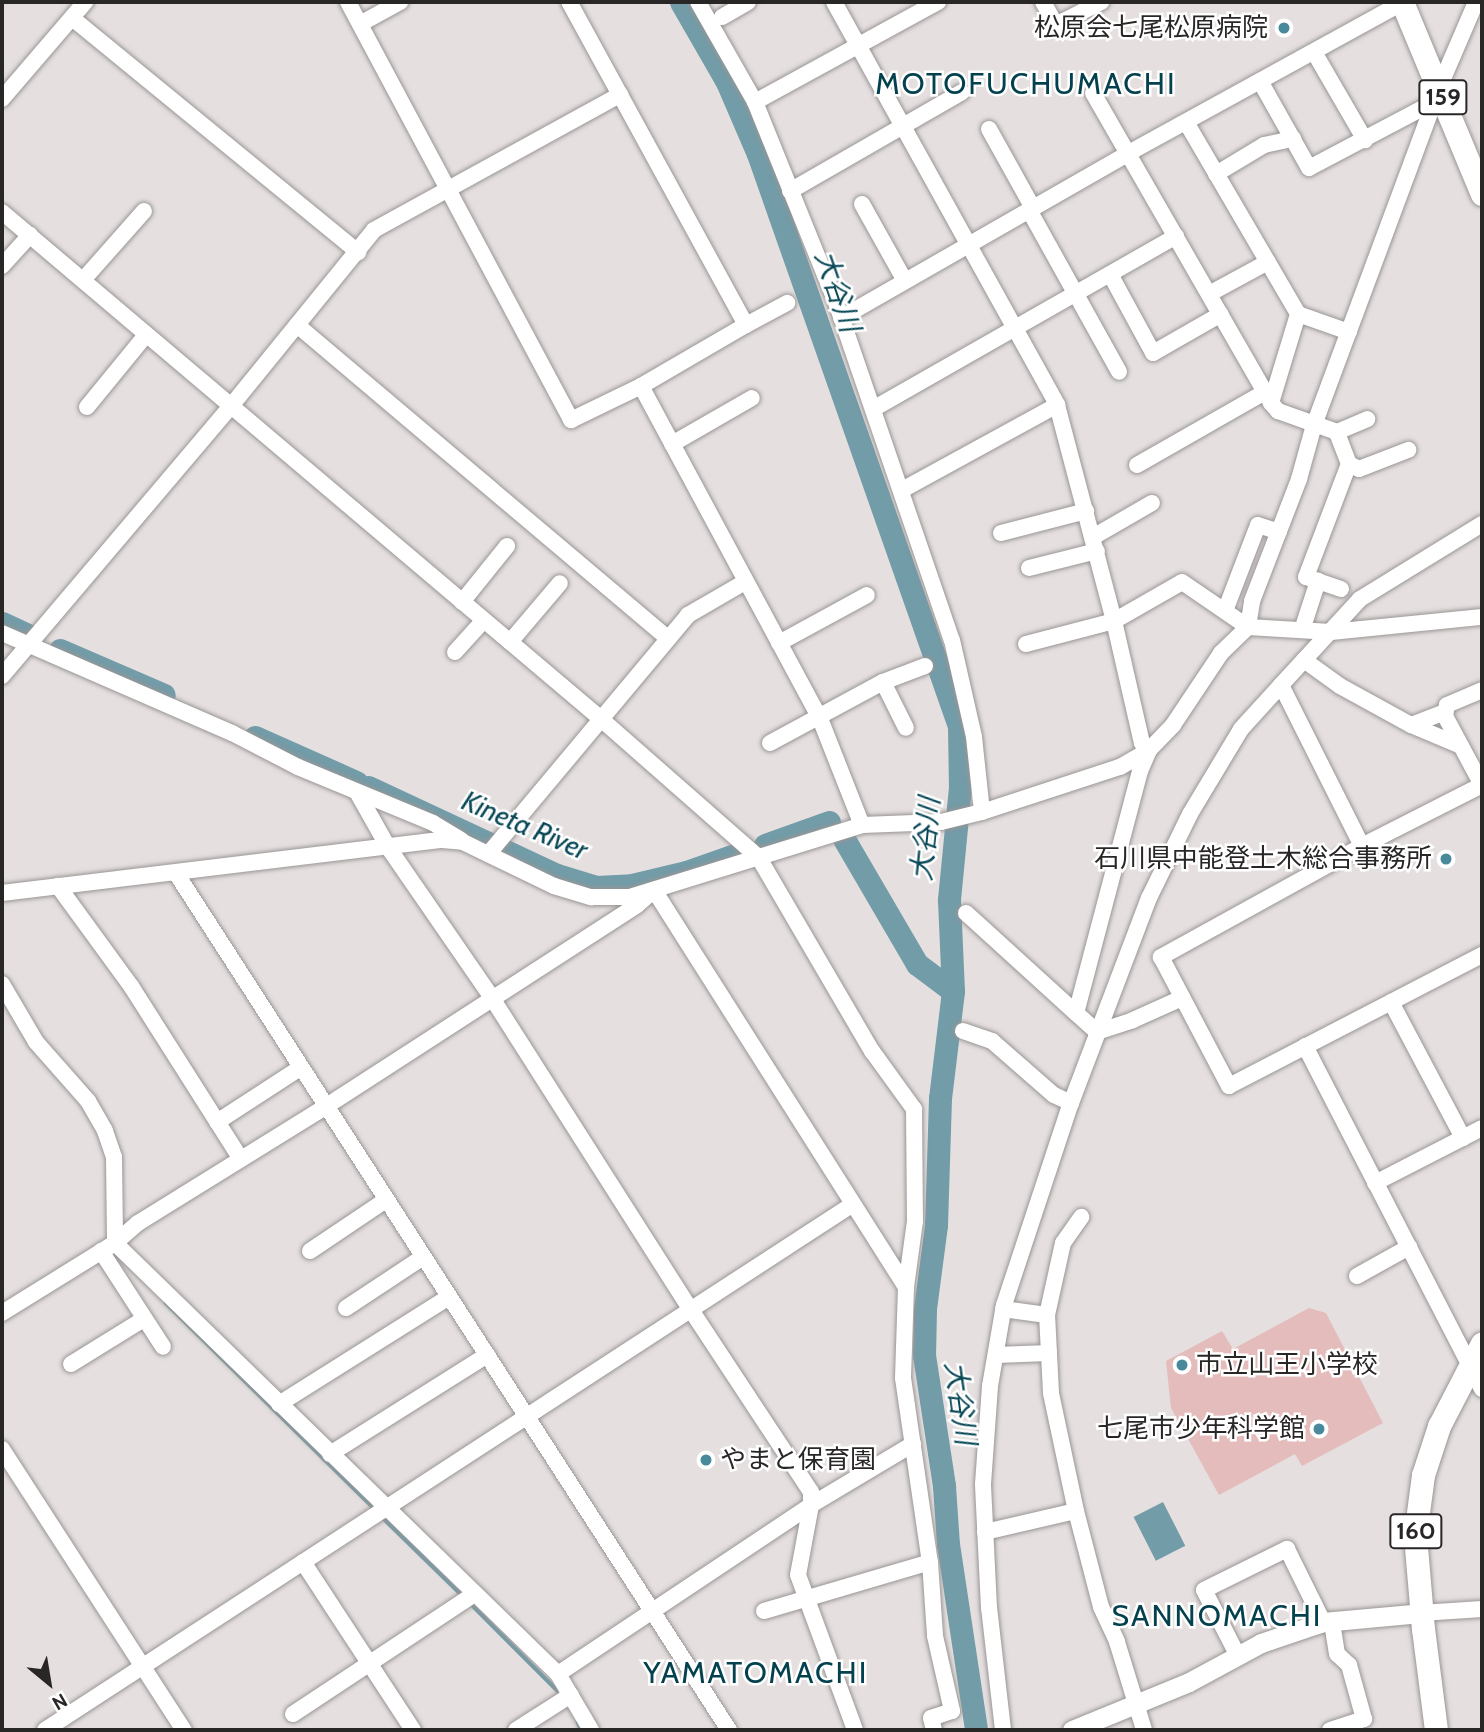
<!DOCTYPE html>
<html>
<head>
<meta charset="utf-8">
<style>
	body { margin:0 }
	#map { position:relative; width:1484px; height:1732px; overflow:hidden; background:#e5e0df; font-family:Cabin,"Noto Sans JP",sans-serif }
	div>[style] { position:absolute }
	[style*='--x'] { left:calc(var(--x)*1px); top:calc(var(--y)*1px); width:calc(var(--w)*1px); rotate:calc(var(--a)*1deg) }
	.green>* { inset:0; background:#e3bcbb }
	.water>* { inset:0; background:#729ca8; transform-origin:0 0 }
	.stream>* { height:3.5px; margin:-1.75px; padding:0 1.75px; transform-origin:1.75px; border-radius:1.75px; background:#729ca8 }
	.river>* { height:23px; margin:-11.5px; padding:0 11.5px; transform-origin:11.5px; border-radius:11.5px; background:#729ca8 }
	.roads { filter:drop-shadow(0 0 2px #9a9595) drop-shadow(0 0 2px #9a9595) }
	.minor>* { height:16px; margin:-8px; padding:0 8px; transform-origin:8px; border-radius:8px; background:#fff }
	.major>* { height:19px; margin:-9.5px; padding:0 9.5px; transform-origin:9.5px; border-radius:9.5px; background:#fff }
	.highway>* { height:23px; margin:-11.5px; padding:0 11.5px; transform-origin:11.5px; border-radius:11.5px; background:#fff }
	.dots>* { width:19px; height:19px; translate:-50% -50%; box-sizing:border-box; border:4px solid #fff; border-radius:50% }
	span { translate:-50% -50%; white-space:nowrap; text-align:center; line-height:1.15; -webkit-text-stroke:5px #fff; paint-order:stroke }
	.shield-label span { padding:2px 5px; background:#fff; border:2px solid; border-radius:5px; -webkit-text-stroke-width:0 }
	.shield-label { font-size:24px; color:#292626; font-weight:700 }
	.poi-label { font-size:26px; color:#292626 }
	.right { translate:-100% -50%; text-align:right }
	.left { translate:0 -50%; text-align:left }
	.water-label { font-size:28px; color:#084856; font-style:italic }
	.quarter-label { font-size:30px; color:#04414e; letter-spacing:2px }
	.frame { position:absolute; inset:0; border:4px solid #292626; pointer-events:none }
	.north { position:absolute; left:14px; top:1648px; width:70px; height:70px; -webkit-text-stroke:5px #fff; paint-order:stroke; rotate:150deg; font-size:19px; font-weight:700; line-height:28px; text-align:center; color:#292626 }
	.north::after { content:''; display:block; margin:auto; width:24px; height:32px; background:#292626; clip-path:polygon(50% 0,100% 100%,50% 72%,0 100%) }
</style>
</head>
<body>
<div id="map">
	<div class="green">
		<div style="clip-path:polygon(1309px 1308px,1326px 1313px,1383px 1423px,1302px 1466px,1295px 1454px,1219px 1495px,1171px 1408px,1166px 1361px,1222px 1331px,1233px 1349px)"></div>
	</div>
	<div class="water">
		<div style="left:1163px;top:1502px;width:49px;height:33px;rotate:63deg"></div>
	</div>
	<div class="stream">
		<div style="--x:166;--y:1303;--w:293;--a:44.6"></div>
		<div style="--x:382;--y:1517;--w:112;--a:44.3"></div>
		<div style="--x:470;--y:1603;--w:124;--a:45"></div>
		<div style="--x:578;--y:1722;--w:9;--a:69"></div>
	</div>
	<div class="river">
		<div style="--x:681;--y:2;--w:92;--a:60.1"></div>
		<div style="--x:727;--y:82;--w:78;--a:66.7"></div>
		<div style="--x:758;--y:154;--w:606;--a:70.64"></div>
		<div style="--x:959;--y:726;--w:61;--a:89.1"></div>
		<div style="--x:960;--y:787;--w:114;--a:95.6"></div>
		<div style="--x:949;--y:900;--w:91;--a:87.5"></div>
		<div style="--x:953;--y:991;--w:108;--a:96.9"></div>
		<div style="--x:940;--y:1098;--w:127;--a:91.8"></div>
		<div style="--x:936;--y:1225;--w:85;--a:97.5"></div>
		<div style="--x:925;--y:1309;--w:46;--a:91.2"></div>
		<div style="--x:924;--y:1355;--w:133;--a:81.3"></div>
		<div style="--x:944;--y:1486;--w:58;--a:86.1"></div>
		<div style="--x:948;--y:1544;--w:188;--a:81.4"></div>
		<div style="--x:2;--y:623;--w:29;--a:25"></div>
		<div style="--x:60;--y:650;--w:113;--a:23.4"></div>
		<div style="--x:255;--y:737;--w:111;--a:24"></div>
		<div style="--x:368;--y:787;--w:208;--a:25"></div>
		<div style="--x:557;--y:875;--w:41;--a:17.1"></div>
		<div style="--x:596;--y:887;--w:36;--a:-3"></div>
		<div style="--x:632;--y:885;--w:56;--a:-13.5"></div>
		<div style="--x:686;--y:872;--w:64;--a:-19.3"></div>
		<div style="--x:844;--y:839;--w:145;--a:59.7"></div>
		<div style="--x:917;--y:964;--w:45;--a:36.9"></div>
		<div style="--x:765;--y:845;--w:68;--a:-19.8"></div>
	</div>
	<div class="roads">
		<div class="minor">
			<div style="--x:348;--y:2;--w:474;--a:61.9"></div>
			<div style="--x:571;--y:420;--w:78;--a:-25.9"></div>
			<div style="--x:641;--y:386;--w:121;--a:-30.2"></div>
			<div style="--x:746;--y:325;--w:368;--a:-118.7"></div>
			<div style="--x:698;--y:2;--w:115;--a:60.3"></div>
			<div style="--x:755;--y:102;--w:219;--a:68"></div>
			<div style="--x:837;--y:305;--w:354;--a:71.1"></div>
			<div style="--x:952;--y:640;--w:99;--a:77.2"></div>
			<div style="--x:974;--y:737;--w:75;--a:83.9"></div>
			<div style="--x:834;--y:2;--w:461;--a:61"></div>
			<div style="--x:1057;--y:405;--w:223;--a:75.2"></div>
			<div style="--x:1114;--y:621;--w:78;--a:-29.8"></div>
			<div style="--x:1182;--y:582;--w:80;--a:34.3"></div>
			<div style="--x:1248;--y:627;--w:83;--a:3.4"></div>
			<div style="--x:1331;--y:632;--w:152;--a:-5.7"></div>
			<div style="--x:1043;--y:2;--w:26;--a:61"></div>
			<div style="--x:1056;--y:25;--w:51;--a:-27.1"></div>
			<div style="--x:722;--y:17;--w:30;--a:-30"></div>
			<div style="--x:72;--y:18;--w:370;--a:39.3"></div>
			<div style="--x:360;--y:24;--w:46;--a:-28.8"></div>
			<div style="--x:1314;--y:52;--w:102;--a:59.9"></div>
			<div style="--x:1260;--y:81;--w:100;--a:60.6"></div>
			<div style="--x:1309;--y:168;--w:141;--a:-27.8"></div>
			<div style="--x:1093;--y:93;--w:357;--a:60.1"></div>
			<div style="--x:1271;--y:403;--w:11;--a:49"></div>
			<div style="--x:1278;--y:411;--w:63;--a:19.6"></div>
			<div style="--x:2;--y:99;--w:128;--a:-49.4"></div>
			<div style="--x:755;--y:102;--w:209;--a:-28.7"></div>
			<div style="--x:1186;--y:122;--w:222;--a:59.7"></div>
			<div style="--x:989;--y:129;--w:90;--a:60.9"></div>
			<div style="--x:1216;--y:174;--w:56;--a:-31.1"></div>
			<div style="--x:1264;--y:145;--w:30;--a:-12"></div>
			<div style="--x:790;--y:191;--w:198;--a:-29.9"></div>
			<div style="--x:862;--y:204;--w:88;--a:60.8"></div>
			<div style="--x:1029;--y:210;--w:185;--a:60.9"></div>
			<div style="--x:2;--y:212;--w:785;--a:40.24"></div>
			<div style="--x:601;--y:719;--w:210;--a:41.3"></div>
			<div style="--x:759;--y:858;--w:224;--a:59.7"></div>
			<div style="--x:872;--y:1051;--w:72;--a:54.1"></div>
			<div style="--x:914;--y:1109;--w:112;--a:89.5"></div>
			<div style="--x:915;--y:1221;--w:67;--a:97.8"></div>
			<div style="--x:906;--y:1287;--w:91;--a:91.9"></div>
			<div style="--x:903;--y:1378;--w:186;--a:81.7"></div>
			<div style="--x:930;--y:1562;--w:74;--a:86.1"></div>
			<div style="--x:935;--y:1636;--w:77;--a:77.2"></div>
			<div style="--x:952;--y:1711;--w:22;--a:162"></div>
			<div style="--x:931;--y:1718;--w:12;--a:76"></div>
			<div style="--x:2;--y:266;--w:42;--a:-47.9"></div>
			<div style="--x:1110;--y:274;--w:90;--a:61.4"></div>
			<div style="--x:1153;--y:353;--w:78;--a:-29.8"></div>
			<div style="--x:83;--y:280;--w:92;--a:-48.5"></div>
			<div style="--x:1209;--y:294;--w:67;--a:-28.5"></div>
			<div style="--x:841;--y:318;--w:330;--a:-29.8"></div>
			<div style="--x:1127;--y:154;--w:314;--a:-28.8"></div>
			<div style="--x:297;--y:325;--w:486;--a:40.2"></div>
			<div style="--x:746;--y:325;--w:47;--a:-28.2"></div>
			<div style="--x:641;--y:386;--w:375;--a:61.7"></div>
			<div style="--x:819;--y:716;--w:117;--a:68.5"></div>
			<div style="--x:1271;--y:403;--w:93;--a:-73.1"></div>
			<div style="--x:1298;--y:314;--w:54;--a:19.4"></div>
			<div style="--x:87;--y:407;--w:93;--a:-50.7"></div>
			<div style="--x:873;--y:409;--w:349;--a:-29.7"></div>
			<div style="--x:672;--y:444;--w:92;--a:-29.9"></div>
			<div style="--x:1349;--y:464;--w:34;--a:-111"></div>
			<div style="--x:1337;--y:432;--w:33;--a:-23"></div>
			<div style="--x:1137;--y:465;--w:147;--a:-29.7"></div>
			<div style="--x:902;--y:490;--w:177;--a:-28.7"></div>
			<div style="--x:1001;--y:533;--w:88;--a:-14.5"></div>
			<div style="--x:1093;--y:537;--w:68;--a:-30"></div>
			<div style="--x:1029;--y:568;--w:70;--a:-14"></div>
			<div style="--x:1341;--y:589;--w:37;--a:-161"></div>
			<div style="--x:1306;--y:577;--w:121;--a:-69.2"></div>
			<div style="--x:1349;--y:464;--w:11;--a:27"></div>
			<div style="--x:1359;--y:469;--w:53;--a:-21.2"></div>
			<div style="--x:462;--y:602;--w:72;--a:-51.2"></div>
			<div style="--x:1225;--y:611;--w:92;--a:-69"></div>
			<div style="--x:1258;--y:525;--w:22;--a:18"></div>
			<div style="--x:1302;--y:630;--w:52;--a:-71.9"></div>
			<div style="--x:2;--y:633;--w:251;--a:23.5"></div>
			<div style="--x:232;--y:733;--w:74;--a:27.3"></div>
			<div style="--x:298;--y:767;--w:146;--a:22.5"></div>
			<div style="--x:433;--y:823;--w:33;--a:31"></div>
			<div style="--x:510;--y:642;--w:77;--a:-49.7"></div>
			<div style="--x:779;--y:643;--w:100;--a:-28.6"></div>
			<div style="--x:1026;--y:644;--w:91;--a:-14.6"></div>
			<div style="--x:1114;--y:621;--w:125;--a:77.1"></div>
			<div style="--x:1142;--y:743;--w:10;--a:45"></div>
			<div style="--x:455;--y:652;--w:43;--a:-47.8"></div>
			<div style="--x:1304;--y:660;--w:44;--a:35.8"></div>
			<div style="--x:1340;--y:686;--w:81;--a:28.8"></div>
			<div style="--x:2;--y:676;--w:354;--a:-49.7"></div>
			<div style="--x:231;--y:406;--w:227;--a:-50.9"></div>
			<div style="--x:374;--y:230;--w:281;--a:-28.8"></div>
			<div style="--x:883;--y:682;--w:51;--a:63.4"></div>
			<div style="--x:1281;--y:685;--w:180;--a:63.3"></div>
			<div style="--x:1445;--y:712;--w:36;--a:159"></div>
			<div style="--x:1411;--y:725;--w:54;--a:22.8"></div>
			<div style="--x:770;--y:743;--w:128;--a:-28.4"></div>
			<div style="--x:883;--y:682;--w:45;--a:-20.9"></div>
			<div style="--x:1149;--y:750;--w:23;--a:113"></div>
			<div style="--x:1140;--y:771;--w:250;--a:104.8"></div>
			<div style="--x:1076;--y:1013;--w:28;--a:42"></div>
			<div style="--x:1097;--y:1032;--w:38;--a:-18"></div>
			<div style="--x:1133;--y:1020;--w:54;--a:-24.2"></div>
			<div style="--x:1482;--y:785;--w:135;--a:153.1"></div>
			<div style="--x:1362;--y:846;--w:230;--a:151.1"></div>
			<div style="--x:1161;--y:957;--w:146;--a:62.2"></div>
			<div style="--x:1229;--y:1086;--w:285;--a:-27.4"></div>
			<div style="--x:1482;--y:785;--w:78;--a:-118.2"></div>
			<div style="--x:1445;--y:716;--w:11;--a:-80"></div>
			<div style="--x:1447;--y:705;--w:38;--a:-23"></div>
			<div style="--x:357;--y:792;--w:63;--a:60.6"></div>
			<div style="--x:388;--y:847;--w:183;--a:55.4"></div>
			<div style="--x:492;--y:998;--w:370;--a:57.5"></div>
			<div style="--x:691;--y:1310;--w:218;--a:56.6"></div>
			<div style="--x:811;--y:1492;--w:13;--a:90"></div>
			<div style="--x:811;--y:1505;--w:71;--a:100.5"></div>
			<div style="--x:798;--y:1575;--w:165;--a:69.8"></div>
			<div style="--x:490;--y:852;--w:309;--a:-50.1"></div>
			<div style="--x:688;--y:615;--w:66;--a:-30.1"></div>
			<div style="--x:176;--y:873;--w:1020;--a:57.17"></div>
			<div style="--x:58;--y:886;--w:124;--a:53.9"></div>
			<div style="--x:131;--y:986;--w:205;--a:57.6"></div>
			<div style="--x:2;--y:893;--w:443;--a:-6.9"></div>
			<div style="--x:442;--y:840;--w:21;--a:5"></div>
			<div style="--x:463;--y:842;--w:101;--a:25.8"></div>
			<div style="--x:554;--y:886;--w:39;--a:17"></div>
			<div style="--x:591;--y:897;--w:39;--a:0"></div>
			<div style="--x:630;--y:897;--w:243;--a:-17.2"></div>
			<div style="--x:862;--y:825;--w:79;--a:-2.2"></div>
			<div style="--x:941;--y:822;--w:42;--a:-13.7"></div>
			<div style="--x:982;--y:812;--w:145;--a:-18.1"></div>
			<div style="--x:1120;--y:767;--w:34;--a:-30"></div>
			<div style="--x:1149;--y:750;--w:35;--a:-46"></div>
			<div style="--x:1173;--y:725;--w:87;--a:-56.3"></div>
			<div style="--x:1221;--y:653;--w:37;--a:-44"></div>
			<div style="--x:1248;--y:627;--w:26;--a:-81"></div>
			<div style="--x:1252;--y:601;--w:131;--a:-68.9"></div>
			<div style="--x:1299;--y:479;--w:56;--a:-74.5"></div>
			<div style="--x:1314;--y:425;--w:359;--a:-69.6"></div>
			<div style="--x:1439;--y:88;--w:94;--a:-66.7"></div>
			<div style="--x:966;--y:913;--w:149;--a:42.3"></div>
			<div style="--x:2;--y:984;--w:67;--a:59.6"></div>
			<div style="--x:36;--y:1042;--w:79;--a:48.6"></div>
			<div style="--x:88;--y:1101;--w:34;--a:60"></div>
			<div style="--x:105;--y:1131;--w:28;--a:71"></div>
			<div style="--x:114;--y:1157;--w:86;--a:89.3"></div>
			<div style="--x:115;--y:1243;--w:618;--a:44.21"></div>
			<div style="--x:558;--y:1674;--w:65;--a:59.5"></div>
			<div style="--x:1391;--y:1002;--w:154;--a:62.1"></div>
			<div style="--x:963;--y:1031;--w:31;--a:19"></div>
			<div style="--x:992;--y:1041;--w:82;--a:41.1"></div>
			<div style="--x:1054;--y:1095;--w:19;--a:25"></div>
			<div style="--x:1305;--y:1046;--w:386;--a:62.7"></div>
			<div style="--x:217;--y:1122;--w:99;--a:-33"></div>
			<div style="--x:1375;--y:1183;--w:120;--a:-27.2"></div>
			<div style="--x:101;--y:1251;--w:114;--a:57.1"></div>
			<div style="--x:310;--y:1251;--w:92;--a:-33.9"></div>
			<div style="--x:1357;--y:1276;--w:60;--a:-29.1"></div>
			<div style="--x:346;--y:1308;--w:92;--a:-33.5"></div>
			<div style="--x:1003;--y:1309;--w:44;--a:7.8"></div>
			<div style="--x:2;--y:1313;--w:133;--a:-31.8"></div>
			<div style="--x:115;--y:1243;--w:30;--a:-41"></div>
			<div style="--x:138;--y:1223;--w:220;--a:-31.8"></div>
			<div style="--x:325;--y:1107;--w:372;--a:-32.9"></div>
			<div style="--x:637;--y:905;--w:23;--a:-41"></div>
			<div style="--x:654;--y:890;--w:470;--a:57.6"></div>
			<div style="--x:996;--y:1355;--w:53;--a:-2.2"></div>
			<div style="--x:71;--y:1364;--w:86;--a:-31.7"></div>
			<div style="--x:279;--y:1404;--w:201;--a:-32.2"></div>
			<div style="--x:2;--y:1449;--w:335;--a:57.1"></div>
			<div style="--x:330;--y:1454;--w:186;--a:-32.2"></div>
			<div style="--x:1076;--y:1511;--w:99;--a:75.4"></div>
			<div style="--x:1101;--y:1607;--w:38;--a:65"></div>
			<div style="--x:1117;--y:1642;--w:92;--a:72.9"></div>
			<div style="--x:985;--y:1532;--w:93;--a:-13"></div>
			<div style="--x:1076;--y:1511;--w:121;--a:-102"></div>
			<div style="--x:1051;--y:1393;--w:78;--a:-92.9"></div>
			<div style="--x:1047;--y:1315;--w:74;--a:-77.5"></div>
			<div style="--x:1063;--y:1243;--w:32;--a:-55"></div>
			<div style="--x:303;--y:1562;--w:201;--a:56.8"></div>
			<div style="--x:764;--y:1611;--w:173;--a:-16.4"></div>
			<div style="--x:1421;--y:1613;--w:61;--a:-3.8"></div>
			<div style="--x:1238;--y:1656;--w:74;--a:-117.3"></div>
			<div style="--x:1204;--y:1590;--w:93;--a:-26.3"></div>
			<div style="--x:1287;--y:1549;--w:81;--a:63.7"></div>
			<div style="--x:558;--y:1674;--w:304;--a:-33.7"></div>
			<div style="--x:811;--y:1505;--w:119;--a:-30.9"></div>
			<div style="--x:293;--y:1714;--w:217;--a:-33.5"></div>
			<div style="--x:45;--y:1730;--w:964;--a:-33.06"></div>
			<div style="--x:516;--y:1730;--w:65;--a:-32.5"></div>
			<div style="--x:1003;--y:1730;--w:123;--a:-96.5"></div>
			<div style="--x:989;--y:1608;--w:124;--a:-92.8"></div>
			<div style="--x:983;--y:1484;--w:98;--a:-85.9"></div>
			<div style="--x:990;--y:1386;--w:82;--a:-80.2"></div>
			<div style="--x:1004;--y:1305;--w:213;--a:-71.7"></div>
			<div style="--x:1071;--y:1103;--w:219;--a:-69.2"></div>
			<div style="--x:1149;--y:898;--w:93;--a:-64"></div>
			<div style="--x:1190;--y:814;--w:99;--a:-59"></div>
			<div style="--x:1241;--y:729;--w:59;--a:-47.7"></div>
			<div style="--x:1281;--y:685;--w:117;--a:-47.4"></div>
			<div style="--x:1360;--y:599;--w:143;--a:-31.6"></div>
			<div style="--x:1330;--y:1730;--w:36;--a:-18"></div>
			<div style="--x:1364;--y:1719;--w:56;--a:-105.5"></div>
			<div style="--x:1349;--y:1665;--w:16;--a:-137"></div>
			<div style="--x:1337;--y:1654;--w:33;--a:-99"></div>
		</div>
		<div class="major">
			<div style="--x:1072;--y:1730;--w:126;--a:-22.3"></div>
			<div style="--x:1189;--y:1682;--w:82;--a:-28.4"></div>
			<div style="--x:1261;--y:1643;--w:46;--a:-18.8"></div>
			<div style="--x:1305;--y:1628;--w:19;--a:-18"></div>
			<div style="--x:1323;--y:1622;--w:98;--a:-5.2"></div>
		</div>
		<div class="highway">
			<div style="--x:1402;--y:2;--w:208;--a:67.4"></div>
			<div style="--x:1436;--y:1730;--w:102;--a:-97.3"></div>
			<div style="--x:1423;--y:1629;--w:94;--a:-94.9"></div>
			<div style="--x:1415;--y:1535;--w:61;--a:-82.4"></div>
			<div style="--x:1423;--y:1475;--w:52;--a:-71.9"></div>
			<div style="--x:1439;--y:1426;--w:93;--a:-62.6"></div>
		</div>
	</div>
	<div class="dots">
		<div style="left:1284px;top:28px;background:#48899b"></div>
		<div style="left:1446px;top:859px;background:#48899b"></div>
		<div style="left:1182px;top:1365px;background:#48899b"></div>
		<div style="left:1319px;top:1429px;background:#48899b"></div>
		<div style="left:706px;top:1460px;background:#48899b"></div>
	</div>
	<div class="shield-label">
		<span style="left:1443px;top:97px">159</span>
		<span style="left:1416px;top:1531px">160</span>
	</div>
	<div class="poi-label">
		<span class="right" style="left:1268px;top:28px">松原会七尾松原病院</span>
		<span class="right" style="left:1432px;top:859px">石川県中能登土木総合事務所</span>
		<span class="left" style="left:1196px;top:1365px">市立山王小学校</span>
		<span class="right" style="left:1305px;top:1429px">七尾市少年科学館</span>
		<span class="left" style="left:720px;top:1460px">やまと保育園</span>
	</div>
	<div class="water-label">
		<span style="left:838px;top:291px;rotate:71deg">大谷川</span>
		<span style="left:525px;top:825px;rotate:23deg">Kineta River</span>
		<span style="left:925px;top:839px;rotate:-84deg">大谷川</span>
		<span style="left:961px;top:1403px;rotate:82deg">大谷川</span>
	</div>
	<div class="quarter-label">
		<span style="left:1026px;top:84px">MOTOFUCHUMACHI</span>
		<span style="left:1217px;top:1616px">SANNOMACHI</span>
		<span style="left:756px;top:1673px">YAMATOMACHI</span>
	</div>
	<div class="frame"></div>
	<div class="north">N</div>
</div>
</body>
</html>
